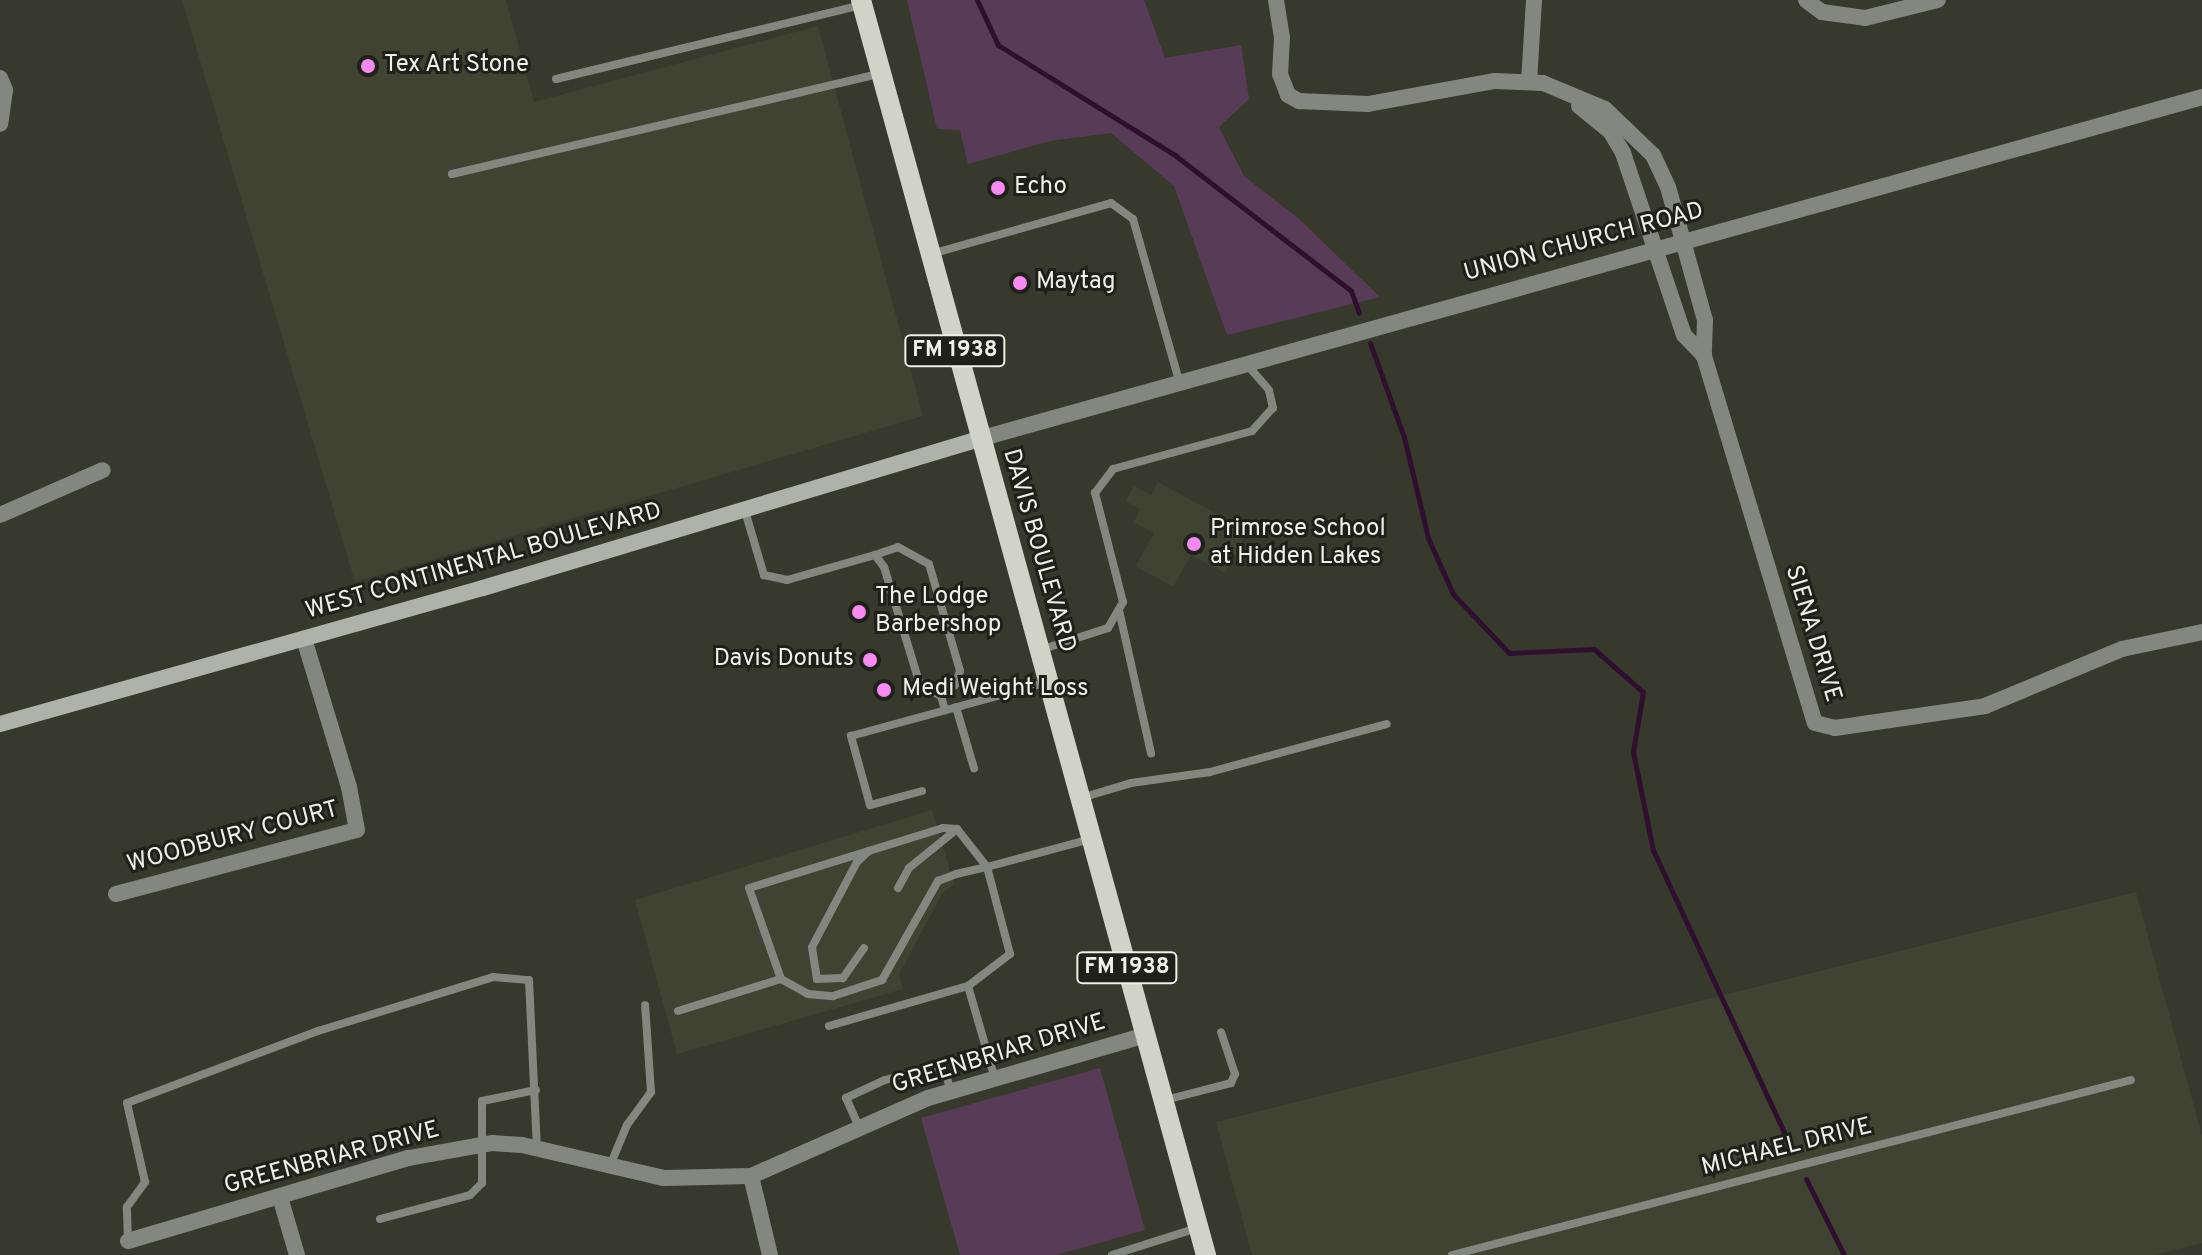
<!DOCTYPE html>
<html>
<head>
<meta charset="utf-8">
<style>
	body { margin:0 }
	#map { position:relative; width:2202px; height:1255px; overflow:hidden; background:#37392d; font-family:Overpass,sans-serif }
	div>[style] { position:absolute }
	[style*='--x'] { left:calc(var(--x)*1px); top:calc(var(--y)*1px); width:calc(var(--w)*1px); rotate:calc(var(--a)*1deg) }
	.built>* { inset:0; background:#404331 }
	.green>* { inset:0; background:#583c57 }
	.stream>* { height:5px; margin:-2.5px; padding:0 2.5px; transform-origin:2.5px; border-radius:2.5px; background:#2f0f2e }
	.service>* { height:8px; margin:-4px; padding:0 4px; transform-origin:4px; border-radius:4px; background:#848680 }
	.minor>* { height:16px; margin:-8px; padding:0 8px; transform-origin:8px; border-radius:8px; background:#848680 }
	.tertiary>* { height:16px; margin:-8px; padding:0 8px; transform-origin:8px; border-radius:8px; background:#848680 }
	.secondary>* { height:16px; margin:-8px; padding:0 8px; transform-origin:8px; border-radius:8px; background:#afb2a8 }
	.primary>* { height:20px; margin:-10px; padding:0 10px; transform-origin:10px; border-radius:10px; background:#d1d3c7 }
	.dots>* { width:22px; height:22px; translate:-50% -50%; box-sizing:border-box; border:4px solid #1f201a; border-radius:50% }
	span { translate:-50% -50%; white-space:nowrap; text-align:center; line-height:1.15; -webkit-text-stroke:6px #1f201a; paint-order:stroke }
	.shield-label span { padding:2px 6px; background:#1f201a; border:2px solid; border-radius:6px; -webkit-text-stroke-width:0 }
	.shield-label { font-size:22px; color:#eff1e9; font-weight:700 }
	.poi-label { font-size:24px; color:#eff1e9 }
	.left { translate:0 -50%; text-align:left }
	.right { translate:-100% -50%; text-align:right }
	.street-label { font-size:24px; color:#eff1e9 }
</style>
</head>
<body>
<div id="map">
	<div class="built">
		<div style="clip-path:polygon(182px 0,506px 0,534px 102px,818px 26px,923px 416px,355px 582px)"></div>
		<div style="clip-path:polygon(1158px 482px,1248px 531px,1225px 573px,1191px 555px,1173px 587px,1136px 566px,1154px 533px,1134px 522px,1140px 509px,1125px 501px,1134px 486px,1151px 495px)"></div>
		<div style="clip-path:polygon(932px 810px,954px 884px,942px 894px,899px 974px,903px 989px,677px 1054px,635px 900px)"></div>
		<div style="clip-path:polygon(2136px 892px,2202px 1136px,2202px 1243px,2154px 1255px,1252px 1255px,1216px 1122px)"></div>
	</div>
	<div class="green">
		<div style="clip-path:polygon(907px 0,1144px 0,1165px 58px,1241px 45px,1249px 99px,1219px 127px,1244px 176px,1299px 219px,1380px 297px,1227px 335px,1174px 186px,1111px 133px,1050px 141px,968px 164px,960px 130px,937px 129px)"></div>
		<div style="clip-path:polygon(1100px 1068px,1145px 1230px,1056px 1255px,960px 1255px,921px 1118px)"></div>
	</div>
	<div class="stream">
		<div style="--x:977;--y:0;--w:50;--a:65"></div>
		<div style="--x:998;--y:45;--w:210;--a:31.9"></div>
		<div style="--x:1176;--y:156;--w:221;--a:37.6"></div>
		<div style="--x:1351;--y:291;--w:23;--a:70"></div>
		<div style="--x:1370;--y:343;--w:100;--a:70.1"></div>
		<div style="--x:1404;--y:437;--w:104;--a:76.6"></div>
		<div style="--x:1428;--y:538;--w:61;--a:65.9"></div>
		<div style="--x:1453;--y:594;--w:81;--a:46.5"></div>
		<div style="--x:1509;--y:653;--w:85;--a:-2.7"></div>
		<div style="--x:1594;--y:649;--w:65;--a:41.3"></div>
		<div style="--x:1643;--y:692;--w:61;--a:99.5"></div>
		<div style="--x:1633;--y:752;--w:100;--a:78.5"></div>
		<div style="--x:1653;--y:850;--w:333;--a:65.1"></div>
		<div style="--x:1806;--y:1179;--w:85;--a:63.4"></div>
	</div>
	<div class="service">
		<div style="--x:556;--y:79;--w:314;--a:-13.6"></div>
		<div style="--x:452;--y:174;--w:439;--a:-13.2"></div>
		<div style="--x:931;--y:254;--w:187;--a:-15.8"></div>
		<div style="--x:1111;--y:203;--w:27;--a:36"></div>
		<div style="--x:1133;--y:219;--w:168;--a:74.1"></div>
		<div style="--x:745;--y:511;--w:67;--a:73.5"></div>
		<div style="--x:764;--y:575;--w:24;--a:12"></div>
		<div style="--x:787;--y:580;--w:91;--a:-15.9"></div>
		<div style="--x:875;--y:555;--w:15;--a:53"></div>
		<div style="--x:884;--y:567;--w:123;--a:73"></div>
		<div style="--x:920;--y:685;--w:24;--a:28"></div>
		<div style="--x:941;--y:696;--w:15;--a:74"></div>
		<div style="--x:875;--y:555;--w:24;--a:-19"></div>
		<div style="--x:898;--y:547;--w:35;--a:29"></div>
		<div style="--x:929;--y:564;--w:111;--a:73.8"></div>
		<div style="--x:960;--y:671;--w:15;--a:110"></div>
		<div style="--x:955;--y:685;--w:18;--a:142"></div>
		<div style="--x:1119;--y:610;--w:147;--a:77.4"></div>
		<div style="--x:1040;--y:650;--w:71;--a:-17.9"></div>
		<div style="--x:1108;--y:628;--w:30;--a:-60"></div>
		<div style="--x:1123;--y:602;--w:113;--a:-104.4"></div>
		<div style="--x:1095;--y:493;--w:30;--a:-53"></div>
		<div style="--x:1113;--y:469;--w:144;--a:-15.3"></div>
		<div style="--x:1252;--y:431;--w:31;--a:-48"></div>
		<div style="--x:1273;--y:408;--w:18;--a:-103"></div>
		<div style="--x:1269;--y:390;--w:33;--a:-131"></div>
		<div style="--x:956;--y:707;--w:64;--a:73.6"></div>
		<div style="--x:922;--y:791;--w:54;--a:164.9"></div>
		<div style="--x:870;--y:805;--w:72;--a:-105.4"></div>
		<div style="--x:851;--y:736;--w:204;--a:-15.3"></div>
		<div style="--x:1081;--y:798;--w:52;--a:-16.7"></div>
		<div style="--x:1131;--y:783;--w:80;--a:-7.9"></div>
		<div style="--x:1210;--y:772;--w:183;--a:-15.2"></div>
		<div style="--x:898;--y:888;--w:23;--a:-61"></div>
		<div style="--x:909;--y:868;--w:62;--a:-39.1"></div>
		<div style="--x:864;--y:948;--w:37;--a:125"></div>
		<div style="--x:843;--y:978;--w:26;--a:178"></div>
		<div style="--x:817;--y:979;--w:32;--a:-99"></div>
		<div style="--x:812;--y:947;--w:96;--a:-62.1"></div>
		<div style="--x:857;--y:862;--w:16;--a:-43"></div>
		<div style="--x:678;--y:1011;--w:108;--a:-17.3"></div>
		<div style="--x:829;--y:1026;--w:145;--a:-16.1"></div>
		<div style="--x:995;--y:1079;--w:97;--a:-106.2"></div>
		<div style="--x:968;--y:986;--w:53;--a:-37.3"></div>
		<div style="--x:1010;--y:954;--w:90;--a:-104.8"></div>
		<div style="--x:987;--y:867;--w:48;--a:-128.3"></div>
		<div style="--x:957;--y:829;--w:14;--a:-176"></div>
		<div style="--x:943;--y:828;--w:203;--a:162.8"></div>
		<div style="--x:749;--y:888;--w:96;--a:70.6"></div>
		<div style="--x:781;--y:979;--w:31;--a:29"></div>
		<div style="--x:808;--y:994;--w:25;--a:5"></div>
		<div style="--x:833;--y:996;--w:52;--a:-18.1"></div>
		<div style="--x:882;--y:980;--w:114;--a:-60.5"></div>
		<div style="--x:938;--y:881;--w:19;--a:-21"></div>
		<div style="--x:956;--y:874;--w:32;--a:-13"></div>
		<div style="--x:987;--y:867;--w:108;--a:-15.1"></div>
		<div style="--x:1165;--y:1100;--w:68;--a:-14.4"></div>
		<div style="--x:1231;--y:1083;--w:10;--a:-66"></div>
		<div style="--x:1235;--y:1074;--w:44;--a:-108.4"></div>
		<div style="--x:859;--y:1127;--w:32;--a:-114"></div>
		<div style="--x:846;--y:1098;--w:43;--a:-24.8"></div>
		<div style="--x:885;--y:1080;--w:60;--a:-15.4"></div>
		<div style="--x:943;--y:1064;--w:29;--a:74"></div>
		<div style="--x:609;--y:1168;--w:47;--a:-67.3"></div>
		<div style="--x:627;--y:1125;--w:41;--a:-54"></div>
		<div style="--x:651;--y:1092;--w:87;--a:-93.9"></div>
		<div style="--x:380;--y:1219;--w:93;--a:-14.9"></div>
		<div style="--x:470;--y:1195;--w:17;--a:-45"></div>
		<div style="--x:482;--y:1183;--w:82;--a:-90"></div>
		<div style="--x:482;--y:1101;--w:55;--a:-11.5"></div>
		<div style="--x:128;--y:1241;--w:34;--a:-92"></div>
		<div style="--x:127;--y:1207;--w:31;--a:-54"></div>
		<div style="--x:145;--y:1182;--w:81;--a:-102.8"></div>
		<div style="--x:127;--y:1103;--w:204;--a:-20.7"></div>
		<div style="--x:318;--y:1031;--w:183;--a:-17.1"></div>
		<div style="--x:493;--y:977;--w:36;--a:5"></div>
		<div style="--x:529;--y:980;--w:168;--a:87.3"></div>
		<div style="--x:1112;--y:1255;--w:89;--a:-17.6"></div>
		<div style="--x:1452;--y:1255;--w:701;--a:-14.45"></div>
	</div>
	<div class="minor">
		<div style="--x:1276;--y:0;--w:37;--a:81"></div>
		<div style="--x:1282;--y:37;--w:37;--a:93"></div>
		<div style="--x:1280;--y:74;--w:22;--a:69"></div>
		<div style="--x:1288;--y:95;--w:13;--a:29"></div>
		<div style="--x:1299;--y:101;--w:69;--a:2.5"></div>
		<div style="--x:1368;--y:104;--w:129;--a:-10.3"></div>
		<div style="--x:1495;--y:81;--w:48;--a:2.4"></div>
		<div style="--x:1543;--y:83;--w:67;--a:22.8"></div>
		<div style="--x:1605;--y:109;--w:66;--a:43.8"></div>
		<div style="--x:1653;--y:155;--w:35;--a:65"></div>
		<div style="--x:1668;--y:187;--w:138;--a:74.5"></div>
		<div style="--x:1705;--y:320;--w:36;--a:92"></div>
		<div style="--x:1704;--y:356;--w:383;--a:73.2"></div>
		<div style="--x:1815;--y:723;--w:21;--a:14"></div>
		<div style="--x:1835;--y:728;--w:152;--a:-8.3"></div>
		<div style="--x:1985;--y:706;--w:148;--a:-22.6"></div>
		<div style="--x:2122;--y:649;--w:82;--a:-12"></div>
		<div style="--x:1806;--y:0;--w:20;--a:37"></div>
		<div style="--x:1822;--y:12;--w:43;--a:7.9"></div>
		<div style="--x:1865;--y:18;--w:75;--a:-13.9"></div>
		<div style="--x:0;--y:78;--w:13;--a:67"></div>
		<div style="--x:5;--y:90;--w:34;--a:98"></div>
		<div style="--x:1529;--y:82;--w:82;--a:-86.5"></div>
		<div style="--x:1579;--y:106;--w:40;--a:39"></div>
		<div style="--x:1610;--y:131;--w:26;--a:59"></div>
		<div style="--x:1623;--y:153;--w:192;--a:71.5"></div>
		<div style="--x:1684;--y:335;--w:29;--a:46"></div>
		<div style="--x:0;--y:515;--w:112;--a:-23.6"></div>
		<div style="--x:116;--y:894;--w:249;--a:-14.9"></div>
		<div style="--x:357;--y:830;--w:44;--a:-100.5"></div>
		<div style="--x:349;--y:787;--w:155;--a:-106.9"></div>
		<div style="--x:751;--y:1176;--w:81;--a:76.5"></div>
		<div style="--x:280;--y:1197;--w:60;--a:73.7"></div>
		<div style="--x:128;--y:1241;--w:293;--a:-16.5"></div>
		<div style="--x:409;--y:1158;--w:84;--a:-10.2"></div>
		<div style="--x:492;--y:1143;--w:30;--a:4"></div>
		<div style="--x:522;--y:1145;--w:146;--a:13.1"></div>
		<div style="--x:664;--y:1178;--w:87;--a:-1.3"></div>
		<div style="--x:751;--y:1176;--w:193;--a:-23.8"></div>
		<div style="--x:928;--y:1098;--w:227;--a:-16.1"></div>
	</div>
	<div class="tertiary">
		<div style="--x:979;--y:439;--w:1270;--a:-15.62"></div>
	</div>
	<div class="secondary">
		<div style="--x:0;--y:724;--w:502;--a:-15.73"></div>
		<div style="--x:483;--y:588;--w:518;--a:-16.72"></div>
	</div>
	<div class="primary">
		<div style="--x:861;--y:0;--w:1302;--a:74.63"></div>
	</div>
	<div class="dots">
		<div style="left:368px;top:66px;background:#f489f0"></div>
		<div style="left:998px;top:188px;background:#f489f0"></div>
		<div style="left:1020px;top:283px;background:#f489f0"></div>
		<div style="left:1194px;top:544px;background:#f489f0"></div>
		<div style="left:859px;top:612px;background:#f489f0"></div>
		<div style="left:870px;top:660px;background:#f489f0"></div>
		<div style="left:884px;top:690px;background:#f489f0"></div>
	</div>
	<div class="shield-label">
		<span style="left:955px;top:351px">FM 1938</span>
		<span style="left:1127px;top:968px">FM 1938</span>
	</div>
	<div class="poi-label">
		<span class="left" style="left:384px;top:66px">Tex Art Stone</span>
		<span class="left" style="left:1014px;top:188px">Echo</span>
		<span class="left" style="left:1036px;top:283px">Maytag</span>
		<span class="left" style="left:1210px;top:544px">Primrose School<br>at Hidden Lakes</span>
		<span class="left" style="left:875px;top:612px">The Lodge<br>Barbershop</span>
		<span class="right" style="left:854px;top:660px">Davis Donuts</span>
		<span class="left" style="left:902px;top:690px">Medi Weight Loss</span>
	</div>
	<div class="street-label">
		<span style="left:1584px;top:243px;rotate:-15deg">UNION CHURCH ROAD</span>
		<span style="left:1038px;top:551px;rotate:74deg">DAVIS BOULEVARD</span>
		<span style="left:484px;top:562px;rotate:-16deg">WEST CONTINENTAL BOULEVARD</span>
		<span style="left:1812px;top:634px;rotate:73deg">SIENA DRIVE</span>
		<span style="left:233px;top:838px;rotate:-15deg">WOODBURY COURT</span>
		<span style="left:999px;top:1055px;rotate:-17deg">GREENBRIAR DRIVE</span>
		<span style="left:1787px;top:1148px;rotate:-14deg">MICHAEL DRIVE</span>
		<span style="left:332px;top:1159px;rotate:-15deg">GREENBRIAR DRIVE</span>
	</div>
</div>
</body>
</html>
